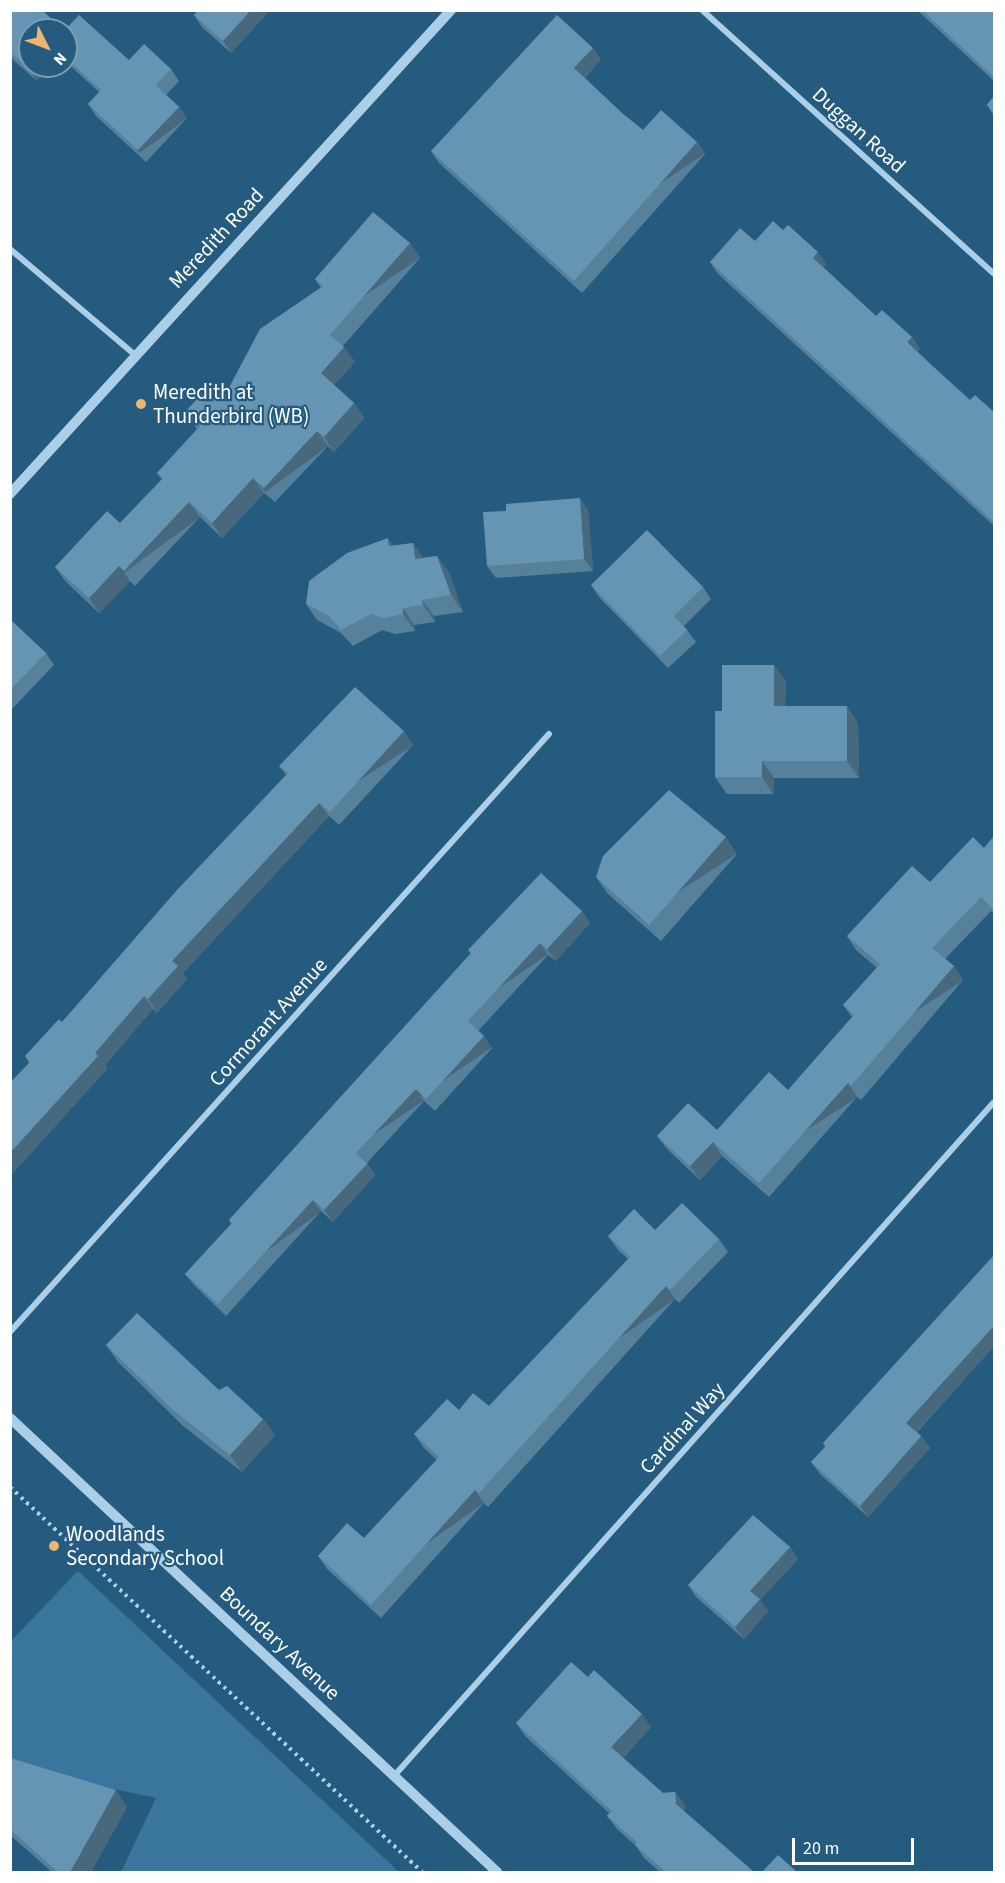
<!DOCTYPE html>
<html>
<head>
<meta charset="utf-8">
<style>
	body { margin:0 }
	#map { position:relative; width:1005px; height:1883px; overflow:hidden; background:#255b7f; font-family:"Source Sans 3",sans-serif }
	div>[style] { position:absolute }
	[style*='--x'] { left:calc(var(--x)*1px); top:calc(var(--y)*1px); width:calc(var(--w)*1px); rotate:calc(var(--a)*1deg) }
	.green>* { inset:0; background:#39759c }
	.path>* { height:4px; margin-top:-2px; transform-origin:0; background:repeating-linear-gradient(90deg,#abcfe6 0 3px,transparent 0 7.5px) }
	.minor>* { height:6px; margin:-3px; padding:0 3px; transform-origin:3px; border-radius:3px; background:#abcfe6 }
	.tertiary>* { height:10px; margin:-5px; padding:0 5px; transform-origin:5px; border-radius:5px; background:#abcfe6 }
	.wall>* { inset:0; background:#57809a }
	.shaded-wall>* { inset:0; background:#47687d; transform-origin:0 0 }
	.building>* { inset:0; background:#6595b3 }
	.dots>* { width:16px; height:16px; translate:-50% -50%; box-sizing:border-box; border:3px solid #255b7f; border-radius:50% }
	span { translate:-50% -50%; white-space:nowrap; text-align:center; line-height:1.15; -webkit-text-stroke:4.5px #255b7f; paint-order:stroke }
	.street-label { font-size:21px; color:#fff }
	.poi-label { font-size:21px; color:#fff }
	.left { translate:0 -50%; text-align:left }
	.frame { position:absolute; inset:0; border:12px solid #fff; pointer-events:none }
	.north { position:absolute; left:18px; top:18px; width:60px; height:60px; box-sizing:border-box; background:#255b7f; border:2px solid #7c9db2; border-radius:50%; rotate:132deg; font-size:16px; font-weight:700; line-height:24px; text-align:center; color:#fff }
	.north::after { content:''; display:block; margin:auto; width:21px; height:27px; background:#efb56f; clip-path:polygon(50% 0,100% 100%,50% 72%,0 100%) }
	.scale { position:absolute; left:792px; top:1838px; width:122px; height:27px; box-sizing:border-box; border:3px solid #fff; border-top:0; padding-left:8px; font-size:18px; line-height:21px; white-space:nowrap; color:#fff; -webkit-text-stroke:4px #255b7f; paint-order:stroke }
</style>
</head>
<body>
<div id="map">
	<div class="green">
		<div style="clip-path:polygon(78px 1571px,399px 1872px,121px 1872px,156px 1798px,11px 1767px,10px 1642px)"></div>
	</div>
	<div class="path">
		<div style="--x:10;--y:1487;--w:564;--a:43.06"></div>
	</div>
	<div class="minor">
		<div style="--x:702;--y:10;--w:394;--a:42.1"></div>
		<div style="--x:10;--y:249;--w:164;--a:40.3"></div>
		<div style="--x:10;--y:1332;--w:805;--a:-47.97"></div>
		<div style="--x:394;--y:1776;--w:902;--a:-48.32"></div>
	</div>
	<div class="tertiary">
		<div style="--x:10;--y:494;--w:655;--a:-47.66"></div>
		<div style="--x:10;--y:1418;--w:666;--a:42.99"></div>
	</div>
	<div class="wall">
		<div style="clip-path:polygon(10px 10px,30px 30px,37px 81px,10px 57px)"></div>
		<div style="clip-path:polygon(270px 10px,231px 53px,202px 27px,194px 15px)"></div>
		<div style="clip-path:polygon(917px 10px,994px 10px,994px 81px)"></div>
		<div style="clip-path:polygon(66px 30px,129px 60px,171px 69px,179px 81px,166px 95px,179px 107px,187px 118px,146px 162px,96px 116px,88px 104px,99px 92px,66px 62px)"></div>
		<div style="clip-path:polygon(601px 59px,585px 78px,623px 114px,643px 130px,697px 142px,705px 154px,582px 293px,439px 163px,431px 151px)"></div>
		<div style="clip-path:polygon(994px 96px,994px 117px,987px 105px)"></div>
		<div style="clip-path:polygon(783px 230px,826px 264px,823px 267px,876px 316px,912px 337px,920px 349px,917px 352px,970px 400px,994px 412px,994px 526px,718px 274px,710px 262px,755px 241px)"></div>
		<div style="clip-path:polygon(410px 243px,420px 258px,343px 346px,355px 362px,334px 385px,354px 403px,364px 418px,334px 452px,328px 446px,275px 502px,264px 493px,222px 538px,200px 517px,135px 586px,130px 581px,99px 613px,66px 582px,55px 567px,120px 523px,162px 480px,157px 473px,197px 429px,185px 412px,224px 397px,321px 288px,315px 279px)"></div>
		<div style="clip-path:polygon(588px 510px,593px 571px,496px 578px,487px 566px)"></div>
		<div style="clip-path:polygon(413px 543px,423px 558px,437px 556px,449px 573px,463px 612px,434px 616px,435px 622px,414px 625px,415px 631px,395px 634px,382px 630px,353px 646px,341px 633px,317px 620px,306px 604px,394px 546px)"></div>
		<div style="clip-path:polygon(591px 585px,703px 587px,711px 599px,684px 626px,696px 642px,668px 668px,599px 597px)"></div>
		<div style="clip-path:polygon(10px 621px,46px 653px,54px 665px,10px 711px)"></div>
		<div style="clip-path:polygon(786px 681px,785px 706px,858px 723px,859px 778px,774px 778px,773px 794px,727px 794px,715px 777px,722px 711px)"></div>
		<div style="clip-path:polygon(404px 731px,413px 745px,339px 825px,329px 816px,183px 973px,187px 979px,157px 1013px,153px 1009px,105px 1065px,107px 1069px,10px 1176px,10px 1083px,29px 1063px,25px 1056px,62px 1022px,286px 775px,279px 766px)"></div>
		<div style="clip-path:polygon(994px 836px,994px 914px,991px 911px,945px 959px,954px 966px,963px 980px,861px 1100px,857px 1097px,769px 1197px,722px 1156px,700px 1180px,667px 1149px,657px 1136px,717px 1130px,788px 1090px,852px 1017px,843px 1005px,877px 968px,856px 950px,847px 936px,984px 848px)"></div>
		<div style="clip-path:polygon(737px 854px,661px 941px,608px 894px,596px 877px)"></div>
		<div style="clip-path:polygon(582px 911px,590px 923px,556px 961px,548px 955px,478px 1031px,492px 1048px,435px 1111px,424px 1101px,367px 1163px,375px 1175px,333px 1222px,321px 1211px,226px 1316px,194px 1285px,185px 1274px,231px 1224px,229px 1220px,471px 954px,468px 950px)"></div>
		<div style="clip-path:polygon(655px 1230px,719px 1239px,728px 1252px,679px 1303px,675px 1299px,488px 1507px,484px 1503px,381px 1618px,327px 1569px,318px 1556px,364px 1538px,437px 1460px,424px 1448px,414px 1434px,459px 1410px,489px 1406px,628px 1259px,618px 1250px,608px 1236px)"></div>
		<div style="clip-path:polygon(106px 1345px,219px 1390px,263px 1419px,275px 1435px,242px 1472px,183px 1426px,118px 1362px)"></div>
		<div style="clip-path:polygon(963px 1381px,917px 1432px,921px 1436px,930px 1448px,868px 1517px,820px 1474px,811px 1462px,825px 1447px,823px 1443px)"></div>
		<div style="clip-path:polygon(790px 1547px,798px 1559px,760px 1600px,768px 1611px,744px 1639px,696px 1597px,688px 1585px)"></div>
		<div style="clip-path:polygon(588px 1677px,651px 1727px,623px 1758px,663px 1793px,675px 1792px,685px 1805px,685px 1812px,754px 1872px,660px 1872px,644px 1858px,635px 1845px,617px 1829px,607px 1816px,609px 1813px,525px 1736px,516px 1723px)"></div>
		<div style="clip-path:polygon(10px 1758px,127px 1807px,91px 1872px,52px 1872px,10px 1835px)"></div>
	</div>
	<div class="shaded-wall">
		<div style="clip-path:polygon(251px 10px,270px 10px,231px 53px,223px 41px)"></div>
		<div style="clip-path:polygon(593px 48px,601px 59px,583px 80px,574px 68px)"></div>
		<div style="clip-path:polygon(32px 66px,51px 66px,37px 81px,29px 69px)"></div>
		<div style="left:179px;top:107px;width:14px;height:59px;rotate:54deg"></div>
		<div style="left:697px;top:142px;width:14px;height:186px;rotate:56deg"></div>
		<div style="left:410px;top:243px;width:18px;height:122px;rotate:56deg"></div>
		<div style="clip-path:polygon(818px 252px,826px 264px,821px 270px,813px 258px)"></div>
		<div style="clip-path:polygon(912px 337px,920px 349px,916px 354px,907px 342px)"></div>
		<div style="clip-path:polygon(344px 347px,355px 362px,331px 388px,321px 373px)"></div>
		<div style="clip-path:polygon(354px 403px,364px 418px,334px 452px,324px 437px)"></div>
		<div style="left:317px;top:431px;width:19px;height:78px;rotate:54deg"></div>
		<div style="clip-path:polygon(253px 478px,264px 493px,222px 538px,212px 523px)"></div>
		<div style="clip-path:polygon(580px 498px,588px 510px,593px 571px,584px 559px)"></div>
		<div style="left:189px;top:502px;width:19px;height:95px;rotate:54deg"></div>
		<div style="clip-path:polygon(388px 538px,400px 554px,389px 546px)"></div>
		<div style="clip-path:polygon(413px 543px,424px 559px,415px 559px)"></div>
		<div style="clip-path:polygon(437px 556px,449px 573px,463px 612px,451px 595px)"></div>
		<div style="clip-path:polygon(119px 566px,130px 581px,99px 613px,89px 598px)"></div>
		<div style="clip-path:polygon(422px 600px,434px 616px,435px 622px,423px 605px)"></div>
		<div style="clip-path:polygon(403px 608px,414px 625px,415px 631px,403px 614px)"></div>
		<div style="clip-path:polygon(774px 665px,786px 681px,785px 723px,774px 706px)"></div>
		<div style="clip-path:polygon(847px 706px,858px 723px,859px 778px,847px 761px)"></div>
		<div style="left:404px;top:731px;width:17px;height:110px;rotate:57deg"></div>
		<div style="clip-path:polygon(762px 761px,774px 778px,773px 794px,762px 777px)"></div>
		<div style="clip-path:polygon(319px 803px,329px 816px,183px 973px,187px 979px,157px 1013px,148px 999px,172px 961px)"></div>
		<div style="left:726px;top:837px;width:20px;height:117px;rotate:57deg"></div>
		<div style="clip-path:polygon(582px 911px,590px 923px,556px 961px,547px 949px)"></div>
		<div style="left:540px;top:943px;width:14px;height:106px;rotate:56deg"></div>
		<div style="left:954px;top:966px;width:17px;height:158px;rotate:57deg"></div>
		<div style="clip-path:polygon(144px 996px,153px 1009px,105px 1065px,107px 1069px,10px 1176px,10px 1153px,95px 1053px)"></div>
		<div style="left:484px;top:1036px;width:14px;height:86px;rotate:56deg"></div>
		<div style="left:848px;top:1083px;width:17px;height:134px;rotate:57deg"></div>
		<div style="left:416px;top:1089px;width:14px;height:88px;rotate:56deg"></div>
		<div style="clip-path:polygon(713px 1142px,722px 1156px,700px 1180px,690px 1166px)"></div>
		<div style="clip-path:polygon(367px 1164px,375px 1175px,333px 1222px,324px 1210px)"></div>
		<div style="left:313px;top:1200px;width:14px;height:141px;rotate:54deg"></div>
		<div style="left:666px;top:1286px;width:16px;height:279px;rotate:55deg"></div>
		<div style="clip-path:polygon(994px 1326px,994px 1347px,914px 1434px,906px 1423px)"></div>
		<div style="clip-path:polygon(263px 1419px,275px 1435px,242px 1472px,230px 1455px)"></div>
		<div style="clip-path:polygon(921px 1436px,930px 1448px,868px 1517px,860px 1506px)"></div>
		<div style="left:475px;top:1490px;width:16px;height:155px;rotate:55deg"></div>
		<div style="clip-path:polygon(790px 1547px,798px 1559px,760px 1600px,768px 1611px,744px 1639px,735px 1627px,750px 1591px)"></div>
		<div style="clip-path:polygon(642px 1714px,651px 1727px,621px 1761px,611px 1747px)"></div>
		<div style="clip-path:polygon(116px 1790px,127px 1807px,91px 1872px,70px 1872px)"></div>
		<div style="clip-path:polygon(675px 1792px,685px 1805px,685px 1817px,676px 1804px)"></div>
	</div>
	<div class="building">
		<div style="clip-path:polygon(10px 10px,42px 10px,63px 30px,30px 30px,30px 66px,32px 66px,29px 69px,10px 52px)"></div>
		<div style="clip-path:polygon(198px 10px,251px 10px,223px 41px,194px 15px)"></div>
		<div style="clip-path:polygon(922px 10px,994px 10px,994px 77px)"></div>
		<div style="clip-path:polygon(79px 15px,129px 60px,144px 44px,171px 69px,156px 85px,179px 107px,138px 150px,88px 104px,101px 90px,66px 58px,65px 30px)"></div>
		<div style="clip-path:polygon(557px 15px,593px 48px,574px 68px,623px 114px,643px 130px,661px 110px,697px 142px,574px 281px,431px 151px)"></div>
		<div style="clip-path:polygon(994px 96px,994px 113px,987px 105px)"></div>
		<div style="clip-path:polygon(373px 212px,410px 243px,330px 335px,344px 347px,321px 373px,354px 403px,324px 437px,317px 431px,264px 488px,253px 478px,212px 523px,189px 502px,124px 571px,119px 566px,89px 598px,55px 567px,107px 511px,120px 523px,163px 478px,157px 473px,200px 426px,185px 412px,210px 385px,224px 397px,260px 329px,323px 286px,315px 279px)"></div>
		<div style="clip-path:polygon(773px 221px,783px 230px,788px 225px,818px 252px,813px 258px,876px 316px,882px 310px,912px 337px,907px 342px,939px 372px,970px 400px,975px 395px,994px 412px,994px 522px,710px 262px,740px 228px,755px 241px)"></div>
		<div style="clip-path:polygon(580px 498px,584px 559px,487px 566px,483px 512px,506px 511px,506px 504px)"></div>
		<div style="clip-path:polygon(647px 530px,703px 587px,674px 616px,687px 630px,660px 656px,591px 585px)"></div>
		<div style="clip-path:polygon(388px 538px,389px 546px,413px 543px,415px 559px,437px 556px,451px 595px,422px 600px,423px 605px,403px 608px,403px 614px,383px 618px,371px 614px,341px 630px,329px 616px,306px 604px,309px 581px,347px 553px)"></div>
		<div style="clip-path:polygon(11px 620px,46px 653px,10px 690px,10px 621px)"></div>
		<div style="clip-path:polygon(722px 665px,774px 665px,774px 706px,847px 706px,847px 761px,762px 761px,762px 777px,715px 777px,715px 711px,722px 711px)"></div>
		<div style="clip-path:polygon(355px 687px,404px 731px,330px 812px,319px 803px,172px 961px,178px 966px,148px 999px,144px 996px,95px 1053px,98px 1056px,10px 1153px,10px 1083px,30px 1062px,25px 1056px,59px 1019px,62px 1022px,177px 890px,288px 773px,279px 766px)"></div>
		<div style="clip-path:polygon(669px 790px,726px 837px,649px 925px,596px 877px,603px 856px)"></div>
		<div style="clip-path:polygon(994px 836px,994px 910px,981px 897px,932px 948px,954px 966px,851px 1086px,848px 1083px,759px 1183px,713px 1142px,690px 1166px,657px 1136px,688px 1103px,717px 1130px,769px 1072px,788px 1090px,854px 1015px,843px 1005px,880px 964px,847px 936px,912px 866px,930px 882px,973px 837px,984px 848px)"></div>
		<div style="clip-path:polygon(541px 873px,582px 911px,547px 949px,540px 943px,468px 1021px,484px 1036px,426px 1099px,416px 1089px,356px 1153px,367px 1164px,324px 1210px,313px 1200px,218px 1304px,185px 1274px,232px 1223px,229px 1220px,471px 953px,468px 950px)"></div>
		<div style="clip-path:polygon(682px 1203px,719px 1239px,670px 1290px,666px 1286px,479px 1493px,475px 1490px,371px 1605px,318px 1556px,347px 1523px,364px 1538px,439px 1457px,414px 1434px,447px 1399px,459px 1410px,473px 1393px,489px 1406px,630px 1257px,608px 1236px,634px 1209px,655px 1230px)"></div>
		<div style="clip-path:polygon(994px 1255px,994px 1326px,906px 1423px,921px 1436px,860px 1506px,811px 1462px,826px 1446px,823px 1443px)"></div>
		<div style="clip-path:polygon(137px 1313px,219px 1390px,227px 1386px,263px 1419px,230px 1455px,172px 1409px,106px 1345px)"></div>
		<div style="clip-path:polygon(753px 1515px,790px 1547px,750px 1591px,760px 1599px,735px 1627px,688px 1585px)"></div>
		<div style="clip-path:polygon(571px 1662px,588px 1677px,594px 1670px,642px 1714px,611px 1747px,663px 1793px,675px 1792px,676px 1804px,754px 1872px,666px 1872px,635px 1845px,637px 1842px,607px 1816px,612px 1811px,516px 1723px)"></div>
		<div style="clip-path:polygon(10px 1758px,116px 1790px,70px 1872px,58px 1872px,10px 1829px)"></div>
		<div style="clip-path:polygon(778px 1855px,797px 1872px,762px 1872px)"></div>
	</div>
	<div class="dots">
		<div style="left:141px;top:404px;background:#efb56f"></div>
		<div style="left:54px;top:1546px;background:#efb56f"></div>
	</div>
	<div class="street-label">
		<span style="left:859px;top:130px;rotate:42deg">Duggan Road</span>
		<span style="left:216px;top:238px;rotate:-47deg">Meredith Road</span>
		<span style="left:268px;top:1022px;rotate:-48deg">Cormorant Avenue</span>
		<span style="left:682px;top:1428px;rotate:-48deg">Cardinal Way</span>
		<span style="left:280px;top:1643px;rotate:43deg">Boundary Avenue</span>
	</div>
	<div class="poi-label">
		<span class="left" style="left:153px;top:404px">Meredith at<br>Thunderbird (WB)</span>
		<span class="left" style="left:66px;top:1546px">Woodlands<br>Secondary School</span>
	</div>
	<div class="frame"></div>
	<div class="north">N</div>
	<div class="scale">20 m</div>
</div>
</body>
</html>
